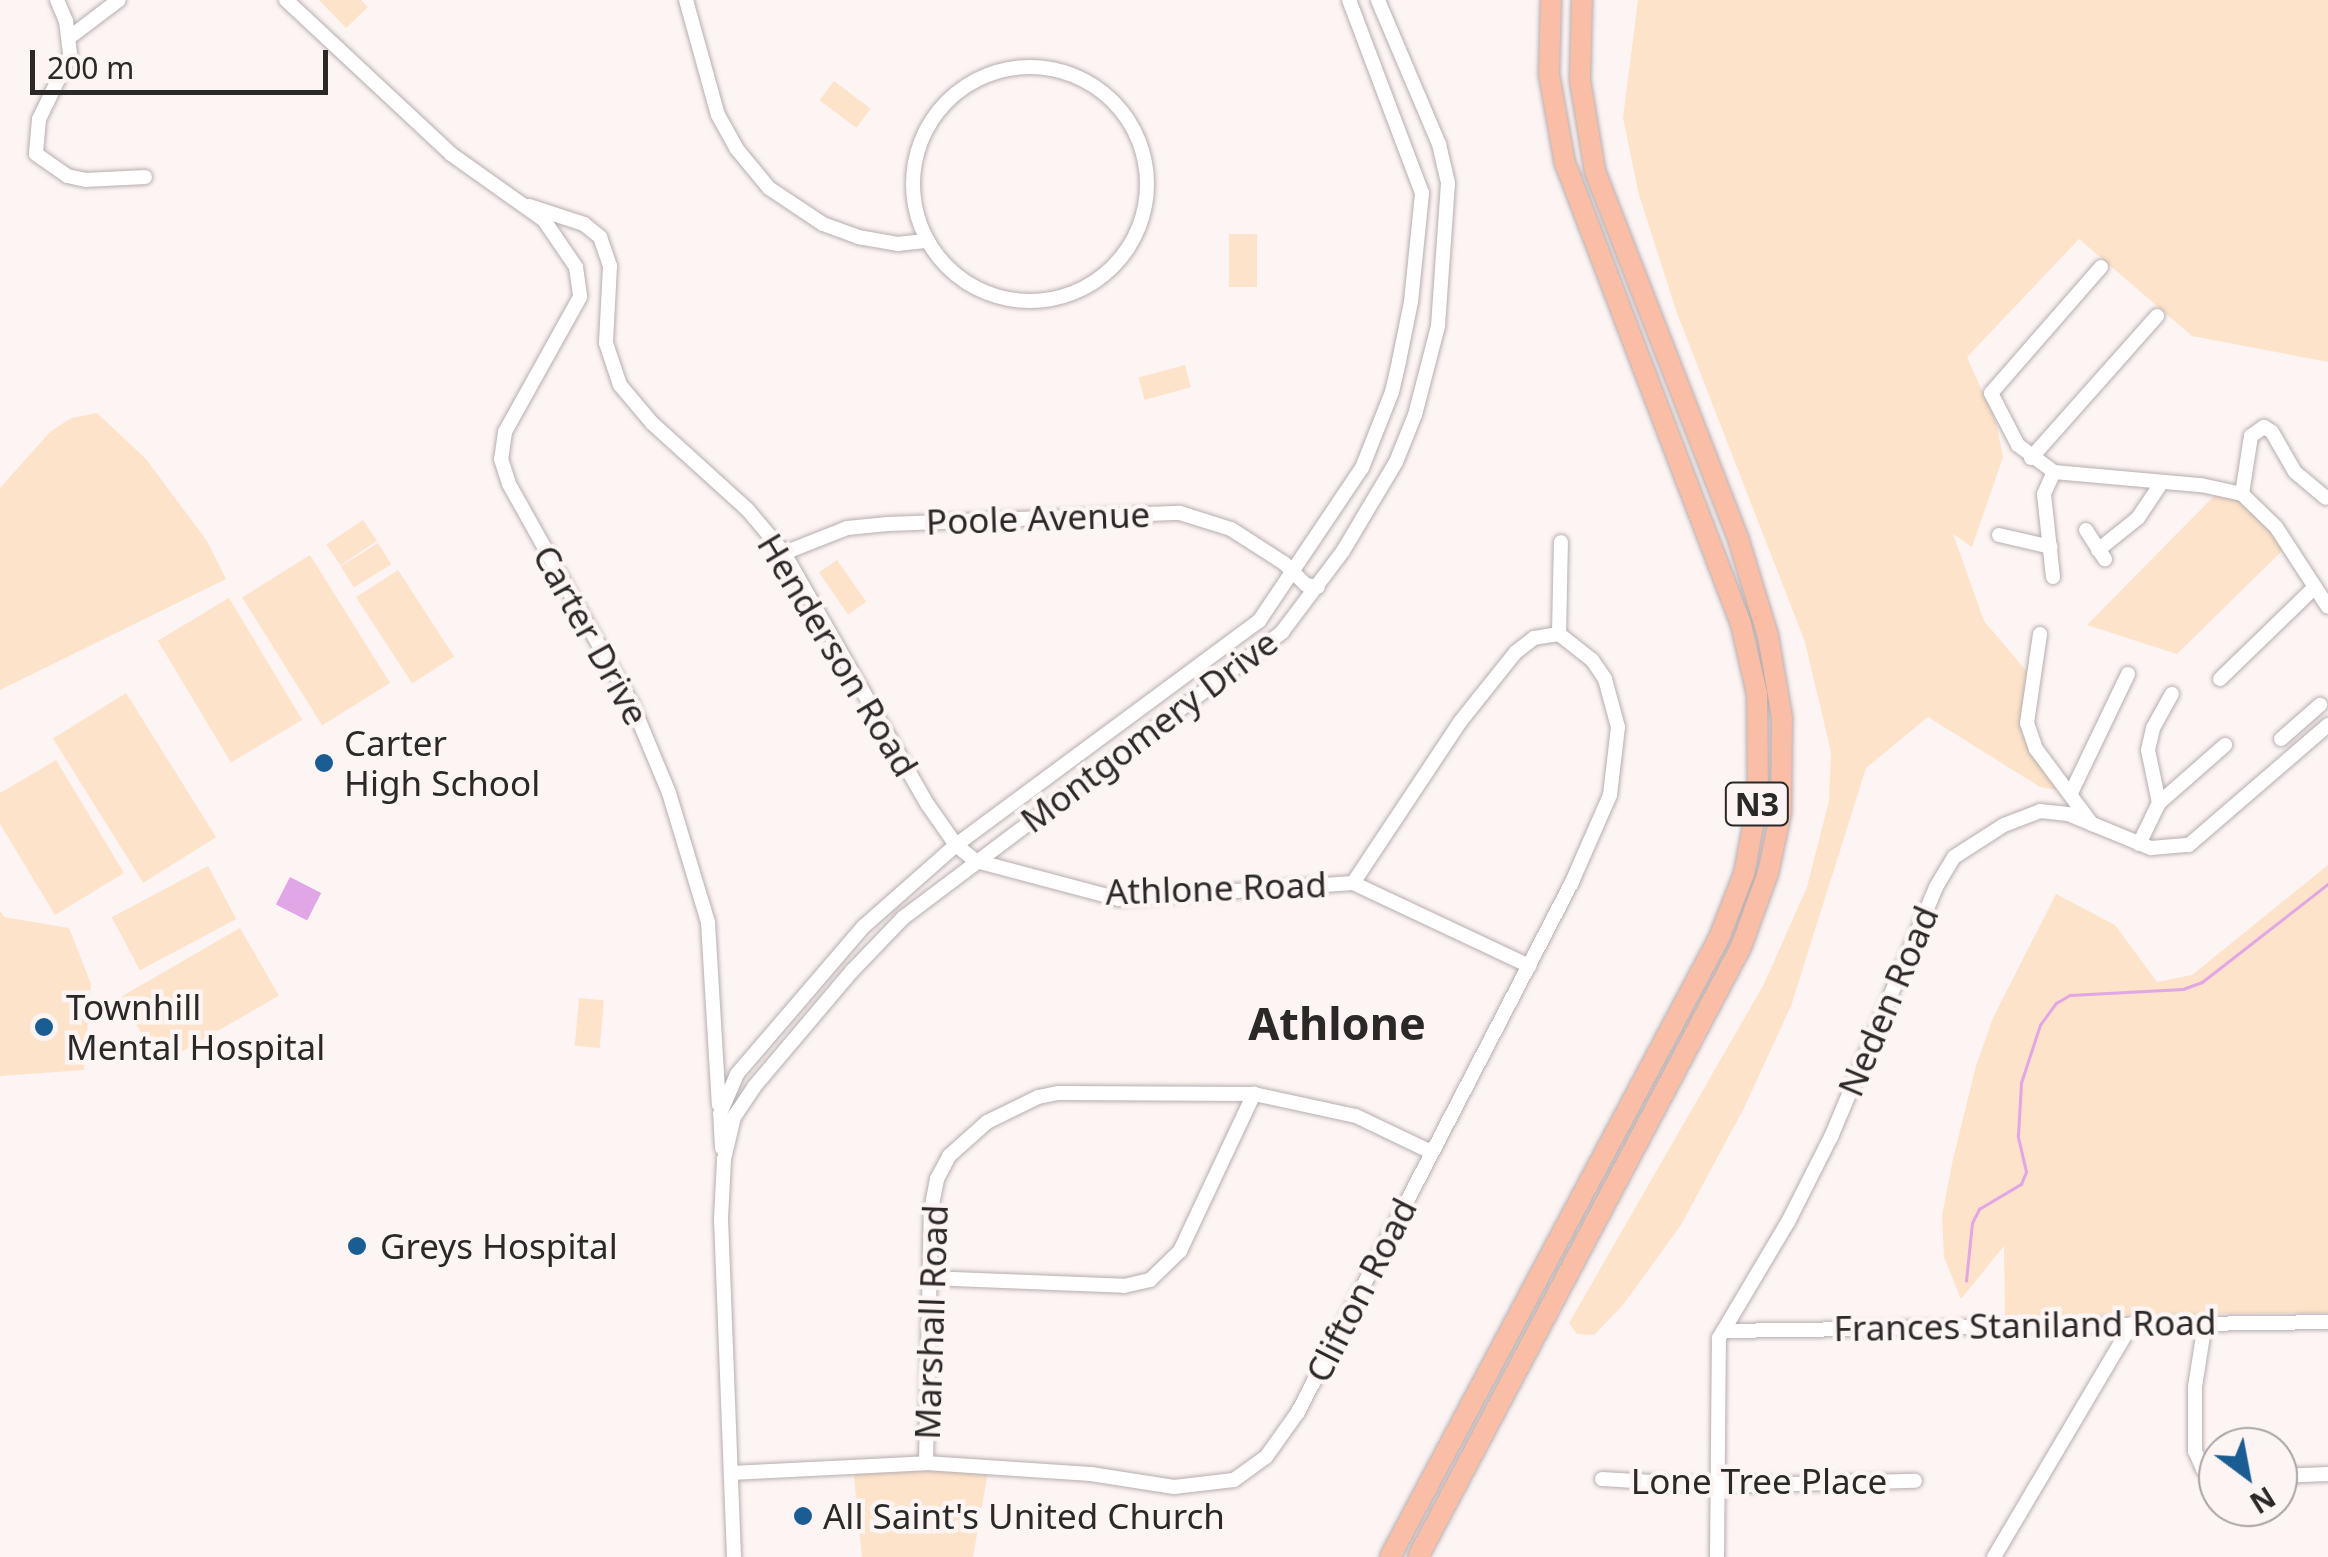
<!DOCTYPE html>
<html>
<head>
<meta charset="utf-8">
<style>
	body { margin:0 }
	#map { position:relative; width:2328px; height:1557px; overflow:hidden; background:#fdf4f4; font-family:"Noto Sans",sans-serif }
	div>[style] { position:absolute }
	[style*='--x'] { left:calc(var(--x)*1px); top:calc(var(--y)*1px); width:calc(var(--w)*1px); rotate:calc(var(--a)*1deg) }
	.green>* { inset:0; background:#fde3c9; transform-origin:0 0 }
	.water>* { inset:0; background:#e0a6e5; transform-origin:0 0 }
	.stream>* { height:2.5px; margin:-1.25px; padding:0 1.25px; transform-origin:1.25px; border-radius:1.25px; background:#e0a6e5 }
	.roads { filter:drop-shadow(0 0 2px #b6aeae) drop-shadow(0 0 2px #b6aeae) }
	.minor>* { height:14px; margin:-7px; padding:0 7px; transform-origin:7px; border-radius:7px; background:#fff }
	.minor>.ring { margin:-7px; padding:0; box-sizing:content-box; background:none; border:14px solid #fff; border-radius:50% }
	.highway>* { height:20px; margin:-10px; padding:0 10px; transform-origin:10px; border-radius:10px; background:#fabda6 }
	.dots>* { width:28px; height:28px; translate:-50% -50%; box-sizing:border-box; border:5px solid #fdf4f4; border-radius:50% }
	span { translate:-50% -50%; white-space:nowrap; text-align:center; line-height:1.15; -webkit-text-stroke:9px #fdf4f4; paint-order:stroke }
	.shield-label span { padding:2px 8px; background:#fdf4f4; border:2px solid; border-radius:8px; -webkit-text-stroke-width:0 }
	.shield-label { font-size:32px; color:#2b2828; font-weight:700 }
	.street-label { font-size:35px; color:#2b2828 }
	.poi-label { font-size:35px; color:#2b2828 }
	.left { translate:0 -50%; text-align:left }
	.district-label { font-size:45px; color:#2b2828; font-weight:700 }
	.north { position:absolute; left:2198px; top:1427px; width:100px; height:100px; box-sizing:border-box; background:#fdf4f4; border:2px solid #a9a2a2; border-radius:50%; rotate:148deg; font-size:28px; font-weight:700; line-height:40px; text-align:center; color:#2b2828 }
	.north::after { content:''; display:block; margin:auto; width:35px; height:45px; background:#1a5d92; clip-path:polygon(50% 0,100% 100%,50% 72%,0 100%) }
	.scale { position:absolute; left:30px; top:50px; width:298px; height:45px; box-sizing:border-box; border:5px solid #2b2828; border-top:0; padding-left:12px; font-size:30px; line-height:35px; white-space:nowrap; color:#2b2828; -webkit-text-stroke:8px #fdf4f4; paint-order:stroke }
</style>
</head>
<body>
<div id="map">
	<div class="green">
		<div style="clip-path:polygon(319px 0,361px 0,368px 7px,346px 28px)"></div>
		<div style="clip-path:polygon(1638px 0,2328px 0,2328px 362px,2192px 336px,2079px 239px,1967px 357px,1996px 422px,2003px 457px,1972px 547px,1953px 534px,1984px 621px,2028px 673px,2036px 740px,2069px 792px,2040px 787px,1928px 717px,1866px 768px,1791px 1006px,1744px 1108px,1681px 1225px,1623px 1305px,1594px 1335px,1577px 1334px,1569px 1323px,1764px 984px,1807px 887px,1829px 801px,1831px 752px,1805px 642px,1677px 313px,1639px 195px,1623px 118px)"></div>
		<div style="left:834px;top:81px;width:46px;height:24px;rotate:37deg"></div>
		<div style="left:1229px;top:234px;width:28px;height:53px"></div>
		<div style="left:1185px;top:365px;width:23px;height:48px;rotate:75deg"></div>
		<div style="clip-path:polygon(97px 413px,146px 459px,207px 541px,226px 579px,0 690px,0 488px,50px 432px,71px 418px)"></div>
		<div style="clip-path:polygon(2218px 492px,2239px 497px,2286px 547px,2177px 654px,2087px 625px)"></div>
		<div style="left:363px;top:520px;width:25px;height:44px;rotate:56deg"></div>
		<div style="left:378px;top:543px;width:25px;height:44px;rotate:58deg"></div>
		<div style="left:310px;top:555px;width:151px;height:80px;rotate:58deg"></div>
		<div style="left:837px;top:560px;width:51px;height:22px;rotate:55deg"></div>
		<div style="left:398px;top:570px;width:103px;height:50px;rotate:57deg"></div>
		<div style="left:229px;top:598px;width:142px;height:83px;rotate:59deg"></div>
		<div style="left:126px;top:693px;width:170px;height:86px;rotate:58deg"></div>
		<div style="clip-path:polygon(56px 760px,124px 873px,55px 915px,0 824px,0 793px)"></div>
		<div style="clip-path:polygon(2328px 865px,2328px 1313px,2005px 1315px,2004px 1246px,1961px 1299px,1944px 1257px,1942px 1216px,1953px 1159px,1976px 1066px,1993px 1018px,2056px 894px,2115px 925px,2157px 982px,2192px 975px)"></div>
		<div style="left:208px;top:866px;width:60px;height:109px;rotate:62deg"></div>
		<div style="clip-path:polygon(0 911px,4px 917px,69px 928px,91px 984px,84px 1070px,0 1076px)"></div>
		<div style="left:240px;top:928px;width:78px;height:138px;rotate:60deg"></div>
		<div style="left:579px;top:998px;width:25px;height:48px;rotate:5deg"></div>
		<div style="clip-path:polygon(989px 1466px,973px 1557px,862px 1557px,853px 1467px)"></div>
	</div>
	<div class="water">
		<div style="left:290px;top:877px;width:35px;height:31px;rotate:27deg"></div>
	</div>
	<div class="stream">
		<div style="--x:1966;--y:1281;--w:58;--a:-84.1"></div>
		<div style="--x:1972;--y:1223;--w:16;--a:-63"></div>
		<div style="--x:1979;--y:1209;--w:49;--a:-30.8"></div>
		<div style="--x:2021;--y:1184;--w:13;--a:-67"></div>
		<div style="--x:2026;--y:1172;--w:37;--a:-103"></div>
		<div style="--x:2018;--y:1136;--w:53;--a:-86.8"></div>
		<div style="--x:2021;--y:1083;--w:61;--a:-71.9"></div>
		<div style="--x:2040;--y:1025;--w:27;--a:-54"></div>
		<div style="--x:2056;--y:1003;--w:16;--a:-30"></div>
		<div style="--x:2070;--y:995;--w:113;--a:-3"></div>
		<div style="--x:2183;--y:989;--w:20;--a:-20"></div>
		<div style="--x:2202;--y:982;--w:160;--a:-37.9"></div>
	</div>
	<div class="roads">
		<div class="minor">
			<div style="--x:57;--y:0;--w:23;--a:67"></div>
			<div style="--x:66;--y:21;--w:34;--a:83"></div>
			<div style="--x:70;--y:55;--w:71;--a:115.8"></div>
			<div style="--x:39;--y:119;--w:35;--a:95"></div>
			<div style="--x:36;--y:154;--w:38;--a:35"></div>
			<div style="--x:67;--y:176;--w:19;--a:12"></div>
			<div style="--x:86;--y:180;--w:59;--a:-2.9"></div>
			<div style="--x:286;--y:0;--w:226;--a:43"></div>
			<div style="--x:451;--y:154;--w:114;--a:35.4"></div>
			<div style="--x:544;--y:220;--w:57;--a:55.8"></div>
			<div style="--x:576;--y:267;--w:30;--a:82"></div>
			<div style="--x:580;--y:297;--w:154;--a:119.1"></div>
			<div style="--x:505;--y:432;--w:27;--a:98"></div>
			<div style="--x:501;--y:459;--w:26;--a:72"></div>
			<div style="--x:509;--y:484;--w:252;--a:60.8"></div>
			<div style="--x:632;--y:704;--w:96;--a:67.4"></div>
			<div style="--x:669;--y:793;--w:135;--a:73.2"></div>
			<div style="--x:708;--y:922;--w:183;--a:86.6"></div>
			<div style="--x:686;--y:0;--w:119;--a:74.5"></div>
			<div style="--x:718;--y:115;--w:38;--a:61"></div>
			<div style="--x:736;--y:148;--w:52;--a:50.5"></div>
			<div style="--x:769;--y:188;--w:65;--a:33.7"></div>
			<div style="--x:823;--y:224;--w:37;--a:20"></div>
			<div style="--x:858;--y:237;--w:40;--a:10"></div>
			<div style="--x:897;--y:244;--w:31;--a:-6"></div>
			<div style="--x:70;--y:37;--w:61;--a:-37.1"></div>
			<div class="ring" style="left:913px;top:67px;width:220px;height:220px"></div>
			<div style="--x:529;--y:206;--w:58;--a:18.1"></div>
			<div style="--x:584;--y:224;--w:21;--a:39"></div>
			<div style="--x:600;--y:237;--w:31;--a:71"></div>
			<div style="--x:610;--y:266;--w:77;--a:93"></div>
			<div style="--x:606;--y:343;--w:44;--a:71.6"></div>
			<div style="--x:620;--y:385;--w:50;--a:49.9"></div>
			<div style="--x:652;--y:423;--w:128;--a:42.2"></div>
			<div style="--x:747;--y:509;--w:57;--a:49.9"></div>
			<div style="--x:784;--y:553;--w:290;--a:60.3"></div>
			<div style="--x:928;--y:805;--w:49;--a:55"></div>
			<div style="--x:956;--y:845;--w:26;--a:39"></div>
			<div style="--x:976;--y:861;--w:148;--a:14.9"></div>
			<div style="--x:1119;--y:899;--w:235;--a:-3.9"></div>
			<div style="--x:1353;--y:883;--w:195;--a:25.2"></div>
			<div style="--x:2101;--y:267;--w:167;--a:131.1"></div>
			<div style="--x:1991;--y:393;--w:59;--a:62.6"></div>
			<div style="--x:2018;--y:445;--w:45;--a:36.9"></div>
			<div style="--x:2054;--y:472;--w:148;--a:5.1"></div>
			<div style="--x:2201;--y:485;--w:42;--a:12.4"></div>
			<div style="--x:2242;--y:494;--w:47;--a:44.1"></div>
			<div style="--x:2276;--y:527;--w:95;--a:57"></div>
			<div style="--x:2031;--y:458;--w:190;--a:-48.4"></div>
			<div style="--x:2242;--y:494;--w:59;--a:-81.2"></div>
			<div style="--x:2251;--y:436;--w:16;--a:-35"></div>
			<div style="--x:2264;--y:427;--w:9;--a:32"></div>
			<div style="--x:2272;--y:432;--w:46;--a:60.1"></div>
			<div style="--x:2295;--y:472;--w:40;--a:40"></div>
			<div style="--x:2086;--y:530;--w:35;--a:57"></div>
			<div style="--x:1999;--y:535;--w:53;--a:13"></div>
			<div style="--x:2098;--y:550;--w:51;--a:-38.7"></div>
			<div style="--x:2138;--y:518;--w:43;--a:-56.3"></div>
			<div style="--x:784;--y:553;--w:68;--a:-21.6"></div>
			<div style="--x:847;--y:528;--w:41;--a:-5.6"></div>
			<div style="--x:888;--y:524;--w:292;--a:-2.2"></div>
			<div style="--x:1180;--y:513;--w:53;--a:17.4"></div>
			<div style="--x:1231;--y:529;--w:63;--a:32.7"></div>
			<div style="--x:1284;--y:563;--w:31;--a:45"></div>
			<div style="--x:1306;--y:585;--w:12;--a:9"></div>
			<div style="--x:2053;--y:577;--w:83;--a:-96.2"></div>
			<div style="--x:2044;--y:494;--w:24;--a:-66"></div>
			<div style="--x:1559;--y:634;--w:92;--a:-88.8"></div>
			<div style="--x:2040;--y:634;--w:90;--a:98.3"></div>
			<div style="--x:2027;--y:723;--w:28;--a:71"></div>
			<div style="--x:2036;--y:749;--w:94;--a:53.3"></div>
			<div style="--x:2220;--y:679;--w:132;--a:-44.1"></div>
			<div style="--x:2281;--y:739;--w:52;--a:-41.1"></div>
			<div style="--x:2071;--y:793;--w:132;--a:-64.4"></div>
			<div style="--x:2159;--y:803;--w:54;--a:-101.7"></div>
			<div style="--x:2148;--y:750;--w:23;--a:-77"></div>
			<div style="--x:2153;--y:728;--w:39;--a:-61"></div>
			<div style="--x:2139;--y:844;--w:46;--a:-64"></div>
			<div style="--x:2159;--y:803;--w:88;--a:-41.3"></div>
			<div style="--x:722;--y:1148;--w:34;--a:-93"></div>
			<div style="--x:720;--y:1114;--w:43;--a:-67"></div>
			<div style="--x:737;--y:1074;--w:194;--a:-49.4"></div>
			<div style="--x:863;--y:927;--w:124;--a:-41.4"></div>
			<div style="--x:956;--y:845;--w:377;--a:-36.5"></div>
			<div style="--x:1259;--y:621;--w:184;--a:-56.1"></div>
			<div style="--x:1362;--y:468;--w:82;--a:-68.5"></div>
			<div style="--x:1392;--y:392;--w:32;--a:-77"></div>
			<div style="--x:1399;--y:361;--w:60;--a:-78.5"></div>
			<div style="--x:1411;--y:302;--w:110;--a:-84.2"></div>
			<div style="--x:1422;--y:193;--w:206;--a:-110.7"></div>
			<div style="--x:928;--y:1278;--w:196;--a:2.3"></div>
			<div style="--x:1124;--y:1286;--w:27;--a:-13"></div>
			<div style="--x:1150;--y:1280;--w:42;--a:-44"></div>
			<div style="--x:1180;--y:1251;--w:174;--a:-64.8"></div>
			<div style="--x:2205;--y:1323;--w:65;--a:98.9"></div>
			<div style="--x:2195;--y:1387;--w:64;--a:90"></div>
			<div style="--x:2195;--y:1451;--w:20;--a:66"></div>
			<div style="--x:2203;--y:1469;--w:17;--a:25"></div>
			<div style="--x:1723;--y:1331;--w:605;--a:-0.85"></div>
			<div style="--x:926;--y:1463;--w:253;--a:-88.9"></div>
			<div style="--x:931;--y:1210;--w:32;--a:-79"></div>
			<div style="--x:937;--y:1179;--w:26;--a:-62"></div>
			<div style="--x:949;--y:1156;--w:51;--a:-41.8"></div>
			<div style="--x:987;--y:1122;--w:57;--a:-26.1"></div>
			<div style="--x:1038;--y:1097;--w:21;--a:-11"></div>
			<div style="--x:1059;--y:1093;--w:195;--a:0.3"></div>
			<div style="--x:1254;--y:1094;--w:104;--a:12.2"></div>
			<div style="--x:1356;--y:1116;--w:83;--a:25.6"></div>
			<div style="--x:731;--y:1473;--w:195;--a:-2.9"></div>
			<div style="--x:926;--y:1463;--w:165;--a:3.8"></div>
			<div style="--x:1091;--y:1474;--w:84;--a:8.9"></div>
			<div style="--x:1174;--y:1487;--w:60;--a:-6.7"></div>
			<div style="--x:1234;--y:1480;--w:39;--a:-36"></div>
			<div style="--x:1266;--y:1457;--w:55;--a:-54.6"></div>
			<div style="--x:1298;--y:1412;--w:597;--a:-62.66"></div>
			<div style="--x:1572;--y:882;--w:95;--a:-66.4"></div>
			<div style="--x:1610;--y:795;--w:68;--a:-83.3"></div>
			<div style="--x:1618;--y:727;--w:50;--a:-105.2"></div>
			<div style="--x:1605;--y:679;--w:23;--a:-124"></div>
			<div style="--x:1592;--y:660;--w:42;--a:-141.8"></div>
			<div style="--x:1559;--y:634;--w:25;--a:171"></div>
			<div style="--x:1534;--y:638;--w:24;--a:142"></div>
			<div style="--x:1515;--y:653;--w:88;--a:128.6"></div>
			<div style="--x:1460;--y:722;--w:193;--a:123.6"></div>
			<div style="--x:2278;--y:1476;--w:50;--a:-2.3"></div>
			<div style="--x:1602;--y:1479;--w:116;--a:3.5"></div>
			<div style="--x:1718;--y:1486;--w:197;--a:-1.5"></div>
			<div style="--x:734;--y:1557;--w:338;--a:-92.2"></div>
			<div style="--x:721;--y:1219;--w:60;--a:-87.1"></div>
			<div style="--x:724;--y:1159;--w:43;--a:-76.6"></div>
			<div style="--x:734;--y:1117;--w:36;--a:-56"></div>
			<div style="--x:754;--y:1087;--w:152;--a:-49.8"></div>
			<div style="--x:852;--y:971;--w:74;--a:-46.1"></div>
			<div style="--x:903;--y:918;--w:475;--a:-37"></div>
			<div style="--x:1282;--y:632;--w:101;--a:-53"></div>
			<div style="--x:1343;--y:551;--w:104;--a:-59.2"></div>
			<div style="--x:1396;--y:462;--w:51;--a:-68"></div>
			<div style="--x:1415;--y:415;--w:92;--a:-75.5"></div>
			<div style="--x:1438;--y:326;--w:143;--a:-86"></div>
			<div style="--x:1448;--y:183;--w:40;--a:-103"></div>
			<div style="--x:1439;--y:144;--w:156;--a:-113"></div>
			<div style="--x:1717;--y:1557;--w:219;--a:-89.5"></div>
			<div style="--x:1719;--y:1338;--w:135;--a:-59.3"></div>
			<div style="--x:1788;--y:1222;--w:95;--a:-63.2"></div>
			<div style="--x:1831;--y:1137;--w:271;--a:-67.2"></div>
			<div style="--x:1936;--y:887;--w:35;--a:-59"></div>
			<div style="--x:1954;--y:857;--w:59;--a:-32.6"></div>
			<div style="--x:2004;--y:825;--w:39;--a:-21"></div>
			<div style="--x:2040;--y:811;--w:28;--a:6"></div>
			<div style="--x:2068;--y:814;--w:90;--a:22.3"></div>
			<div style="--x:2151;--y:848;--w:38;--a:-5"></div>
			<div style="--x:2189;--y:845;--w:184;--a:-40.8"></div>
			<div style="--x:1994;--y:1557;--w:271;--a:-59.4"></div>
		</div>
		<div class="highway">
			<div style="--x:1390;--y:1557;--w:701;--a:-62.01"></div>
			<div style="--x:1719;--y:938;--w:69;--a:-68.7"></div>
			<div style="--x:1744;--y:874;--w:75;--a:-79.3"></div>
			<div style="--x:1758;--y:800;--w:106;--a:-90.5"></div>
			<div style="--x:1757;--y:694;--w:72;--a:-102.9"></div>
			<div style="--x:1741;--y:624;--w:493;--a:-110.9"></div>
			<div style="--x:1565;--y:164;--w:91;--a:-100.1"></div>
			<div style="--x:1549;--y:74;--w:74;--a:-88.5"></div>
			<div style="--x:1418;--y:1557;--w:690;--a:-62.1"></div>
			<div style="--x:1741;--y:947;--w:79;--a:-70"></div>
			<div style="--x:1768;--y:873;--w:62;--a:-78"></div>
			<div style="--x:1781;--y:812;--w:94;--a:-89.4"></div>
			<div style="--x:1782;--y:718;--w:83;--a:-99.7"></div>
			<div style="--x:1768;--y:636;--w:102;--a:-107"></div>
			<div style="--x:1738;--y:538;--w:394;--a:-111.3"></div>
			<div style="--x:1595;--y:171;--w:92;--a:-99.4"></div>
			<div style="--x:1580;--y:80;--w:80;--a:-88.6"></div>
		</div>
	</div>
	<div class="dots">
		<div style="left:324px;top:763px;background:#1a5d92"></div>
		<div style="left:44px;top:1027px;background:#1a5d92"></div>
		<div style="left:357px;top:1246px;background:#1a5d92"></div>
		<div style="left:803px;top:1516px;background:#1a5d92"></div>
	</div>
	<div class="shield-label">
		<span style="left:1757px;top:804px">N3</span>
	</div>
	<div class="street-label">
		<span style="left:1038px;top:518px;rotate:-2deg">Poole Avenue</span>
		<span style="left:591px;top:635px;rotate:61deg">Carter Drive</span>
		<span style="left:838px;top:655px;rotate:59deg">Henderson Road</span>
		<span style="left:1149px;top:731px;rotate:-37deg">Montgomery Drive</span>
		<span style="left:1216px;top:888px;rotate:-2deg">Athlone Road</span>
		<span style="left:1888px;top:1001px;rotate:-67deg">Neden Road</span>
		<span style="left:1361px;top:1290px;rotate:-63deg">Clifton Road</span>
		<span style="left:931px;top:1322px;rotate:-88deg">Marshall Road</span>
		<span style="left:2025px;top:1325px;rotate:-1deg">Frances Staniland Road</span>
		<span style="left:1759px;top:1481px">Lone Tree Place</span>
	</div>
	<div class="poi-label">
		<span class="left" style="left:344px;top:763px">Carter<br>High School</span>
		<span class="left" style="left:66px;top:1027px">Townhill<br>Mental Hospital</span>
		<span class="left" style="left:380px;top:1246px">Greys Hospital</span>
		<span class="left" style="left:823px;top:1516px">All Saint's United Church</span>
	</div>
	<div class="district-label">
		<span style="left:1337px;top:1023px">Athlone</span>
	</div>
	<div class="north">N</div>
	<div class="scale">200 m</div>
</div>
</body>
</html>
